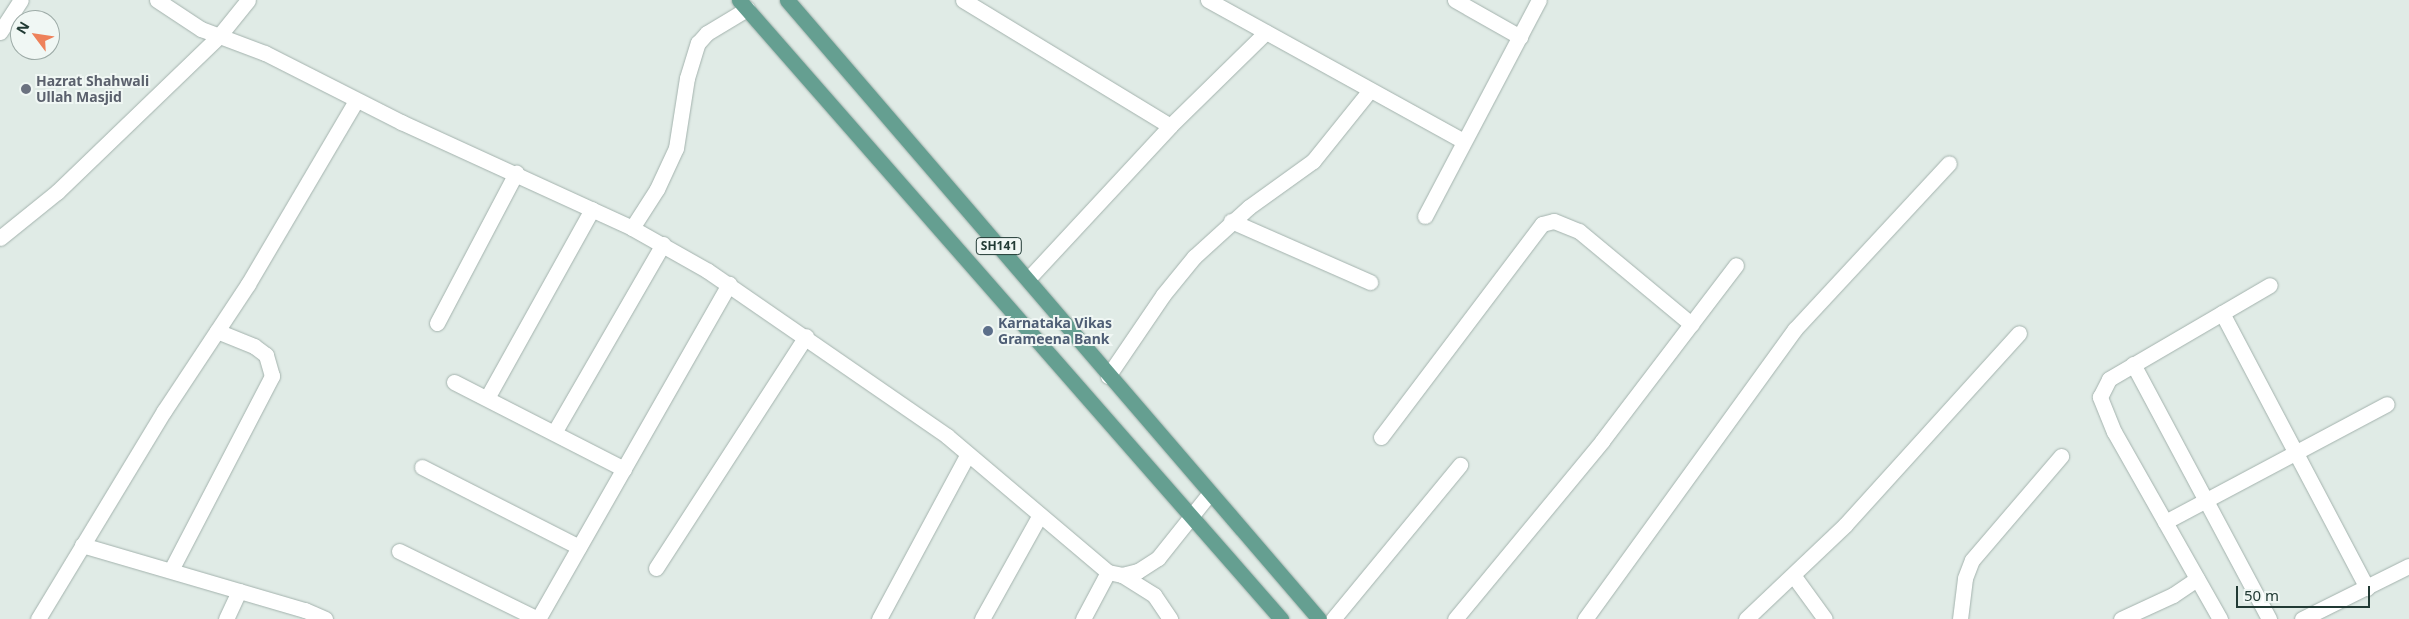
<!DOCTYPE html>
<html>
<head>
<meta charset="utf-8">
<style>
	body { margin:0 }
	#map { position:relative; width:2409px; height:619px; overflow:hidden; background:#e0ebe6; font-family:"Noto Sans",sans-serif }
	div>[style] { position:absolute }
	[style*='--x'] { left:calc(var(--x)*1px); top:calc(var(--y)*1px); width:calc(var(--w)*1px); rotate:calc(var(--a)*1deg) }
	.roads { filter:drop-shadow(0 0 1px #a3b2ad) drop-shadow(0 0 1px #a3b2ad) }
	.minor>* { height:15px; margin:-7.5px; padding:0 7.5px; transform-origin:7.5px; border-radius:7.5px; background:#fff }
	.primary>* { height:15px; margin:-7.5px; padding:0 7.5px; transform-origin:7.5px; border-radius:7.5px; background:#659f91 }
	.dots>* { width:14px; height:14px; translate:-50% -50%; box-sizing:border-box; border:2px solid #f0f7f4; border-radius:50% }
	span { translate:-50% -50%; white-space:nowrap; text-align:center; line-height:1.15; -webkit-text-stroke:4px #f0f7f4; paint-order:stroke }
	.shield-label span { padding:1px 4px; background:#f0f7f4; border:1px solid; border-radius:4px; -webkit-text-stroke-width:0 }
	.shield-label { font-size:12px; color:#213a34; font-weight:700 }
	.worship-label { font-size:14px; color:#5b616d; font-weight:700 }
	.left { translate:0 -50%; text-align:left }
	.service-label { font-size:14px; color:#4e5e75; font-weight:700 }
	.north { position:absolute; left:10px; top:10px; width:50px; height:50px; box-sizing:border-box; background:#f0f7f4; border:1px solid #9daba7; border-radius:50%; rotate:301deg; font-size:14px; font-weight:700; line-height:20px; text-align:center; color:#213a34 }
	.north::after { content:''; display:block; margin:auto; width:18px; height:22px; background:#ee815a; clip-path:polygon(50% 0,100% 100%,50% 72%,0 100%) }
	.scale { position:absolute; left:2236px; top:586px; width:134px; height:22px; box-sizing:border-box; border:2px solid #213a34; border-top:0; padding-left:6px; font-size:15px; line-height:18px; white-space:nowrap; color:#213a34; -webkit-text-stroke:4px #f0f7f4; paint-order:stroke }
</style>
</head>
<body>
<div id="map">
	<div class="roads">
		<div class="minor">
			<div style="--x:157;--y:0;--w:53;--a:33.4"></div>
			<div style="--x:201;--y:29;--w:68;--a:20.6"></div>
			<div style="--x:265;--y:53;--w:153;--a:26.9"></div>
			<div style="--x:401;--y:122;--w:254;--a:24.6"></div>
			<div style="--x:632;--y:228;--w:87;--a:29.5"></div>
			<div style="--x:708;--y:271;--w:290;--a:34.6"></div>
			<div style="--x:947;--y:436;--w:211;--a:40.2"></div>
			<div style="--x:1108;--y:572;--w:14;--a:12"></div>
			<div style="--x:1122;--y:575;--w:16;--a:-14"></div>
			<div style="--x:1138;--y:571;--w:24;--a:-33"></div>
			<div style="--x:1158;--y:558;--w:82;--a:-51.4"></div>
			<div style="--x:963;--y:0;--w:242;--a:31.3"></div>
			<div style="--x:1208;--y:0;--w:291;--a:28.9"></div>
			<div style="--x:1455;--y:0;--w:75;--a:29.6"></div>
			<div style="--x:0;--y:32;--w:38;--a:-57"></div>
			<div style="--x:1425;--y:216;--w:244;--a:-62.2"></div>
			<div style="--x:1231;--y:221;--w:152;--a:23.7"></div>
			<div style="--x:632;--y:228;--w:46;--a:-57.3"></div>
			<div style="--x:657;--y:189;--w:45;--a:-65.1"></div>
			<div style="--x:676;--y:148;--w:71;--a:-81.1"></div>
			<div style="--x:687;--y:78;--w:37;--a:-73"></div>
			<div style="--x:698;--y:43;--w:13;--a:-48"></div>
			<div style="--x:707;--y:33;--w:47;--a:-31"></div>
			<div style="--x:0;--y:238;--w:73;--a:-38.9"></div>
			<div style="--x:57;--y:192;--w:225;--a:-43.9"></div>
			<div style="--x:219;--y:36;--w:46;--a:-51.1"></div>
			<div style="--x:1028;--y:279;--w:209;--a:-47.1"></div>
			<div style="--x:1170;--y:126;--w:134;--a:-44.4"></div>
			<div style="--x:2222;--y:313;--w:311;--a:62.2"></div>
			<div style="--x:437;--y:323;--w:170;--a:-62.2"></div>
			<div style="--x:2133;--y:364;--w:289;--a:61.9"></div>
			<div style="--x:1108;--y:376;--w:98;--a:-55.8"></div>
			<div style="--x:1163;--y:295;--w:49;--a:-50.8"></div>
			<div style="--x:1194;--y:257;--w:74;--a:-42.3"></div>
			<div style="--x:1249;--y:207;--w:79;--a:-35.7"></div>
			<div style="--x:1313;--y:161;--w:91;--a:-51.2"></div>
			<div style="--x:454;--y:382;--w:191;--a:27.1"></div>
			<div style="--x:487;--y:398;--w:216;--a:-60.9"></div>
			<div style="--x:555;--y:431;--w:216;--a:-60"></div>
			<div style="--x:1381;--y:437;--w:267;--a:-52.9"></div>
			<div style="--x:1542;--y:224;--w:12;--a:-14"></div>
			<div style="--x:1554;--y:221;--w:27;--a:22"></div>
			<div style="--x:1579;--y:231;--w:146;--a:39.7"></div>
			<div style="--x:422;--y:467;--w:176;--a:27"></div>
			<div style="--x:2165;--y:522;--w:251;--a:-28"></div>
			<div style="--x:82;--y:545;--w:232;--a:16.3"></div>
			<div style="--x:305;--y:610;--w:22;--a:24"></div>
			<div style="--x:399;--y:551;--w:155;--a:26.1"></div>
			<div style="--x:656;--y:568;--w:276;--a:-57.1"></div>
			<div style="--x:171;--y:570;--w:219;--a:-62.5"></div>
			<div style="--x:272;--y:376;--w:22;--a:-106"></div>
			<div style="--x:266;--y:355;--w:15;--a:-143"></div>
			<div style="--x:254;--y:346;--w:40;--a:-158"></div>
			<div style="--x:1122;--y:575;--w:38;--a:32"></div>
			<div style="--x:1154;--y:595;--w:29;--a:56"></div>
			<div style="--x:1793;--y:575;--w:54;--a:54"></div>
			<div style="--x:38;--y:619;--w:243;--a:-58.8"></div>
			<div style="--x:164;--y:411;--w:152;--a:-56.5"></div>
			<div style="--x:248;--y:284;--w:212;--a:-59.5"></div>
			<div style="--x:226;--y:619;--w:31;--a:-65"></div>
			<div style="--x:538;--y:619;--w:386;--a:-60.3"></div>
			<div style="--x:879;--y:619;--w:187;--a:-61.7"></div>
			<div style="--x:982;--y:619;--w:119;--a:-60.9"></div>
			<div style="--x:1083;--y:619;--w:53;--a:-62"></div>
			<div style="--x:1333;--y:619;--w:200;--a:-50.5"></div>
			<div style="--x:1455;--y:619;--w:231;--a:-50.4"></div>
			<div style="--x:1602;--y:441;--w:221;--a:-52.7"></div>
			<div style="--x:1585;--y:619;--w:358;--a:-54.1"></div>
			<div style="--x:1795;--y:329;--w:226;--a:-47.1"></div>
			<div style="--x:1746;--y:619;--w:137;--a:-43.5"></div>
			<div style="--x:1845;--y:525;--w:259;--a:-47.8"></div>
			<div style="--x:1960;--y:619;--w:41;--a:-83"></div>
			<div style="--x:1965;--y:578;--w:19;--a:-69"></div>
			<div style="--x:1972;--y:560;--w:137;--a:-49.4"></div>
			<div style="--x:2121;--y:619;--w:57;--a:-24.8"></div>
			<div style="--x:2173;--y:595;--w:29;--a:-34"></div>
			<div style="--x:2220;--y:619;--w:215;--a:-119.5"></div>
			<div style="--x:2114;--y:432;--w:38;--a:-112"></div>
			<div style="--x:2100;--y:397;--w:20;--a:-63"></div>
			<div style="--x:2109;--y:379;--w:186;--a:-30.3"></div>
			<div style="--x:2302;--y:619;--w:119;--a:-26.4"></div>
		</div>
		<div class="primary">
			<div style="--x:739;--y:0;--w:823;--a:48.79"></div>
			<div style="--x:787;--y:0;--w:816;--a:49.32"></div>
		</div>
	</div>
	<div class="dots">
		<div style="left:26px;top:89px;background:#6b7280"></div>
		<div style="left:988px;top:331px;background:#5c6f8a"></div>
	</div>
	<div class="shield-label">
		<span style="left:999px;top:246px">SH141</span>
	</div>
	<div class="worship-label">
		<span class="left" style="left:36px;top:89px">Hazrat Shahwali<br>Ullah Masjid</span>
	</div>
	<div class="service-label">
		<span class="left" style="left:998px;top:331px">Karnataka Vikas<br>Grameena Bank</span>
	</div>
	<div class="north">N</div>
	<div class="scale">50 m</div>
</div>
</body>
</html>
